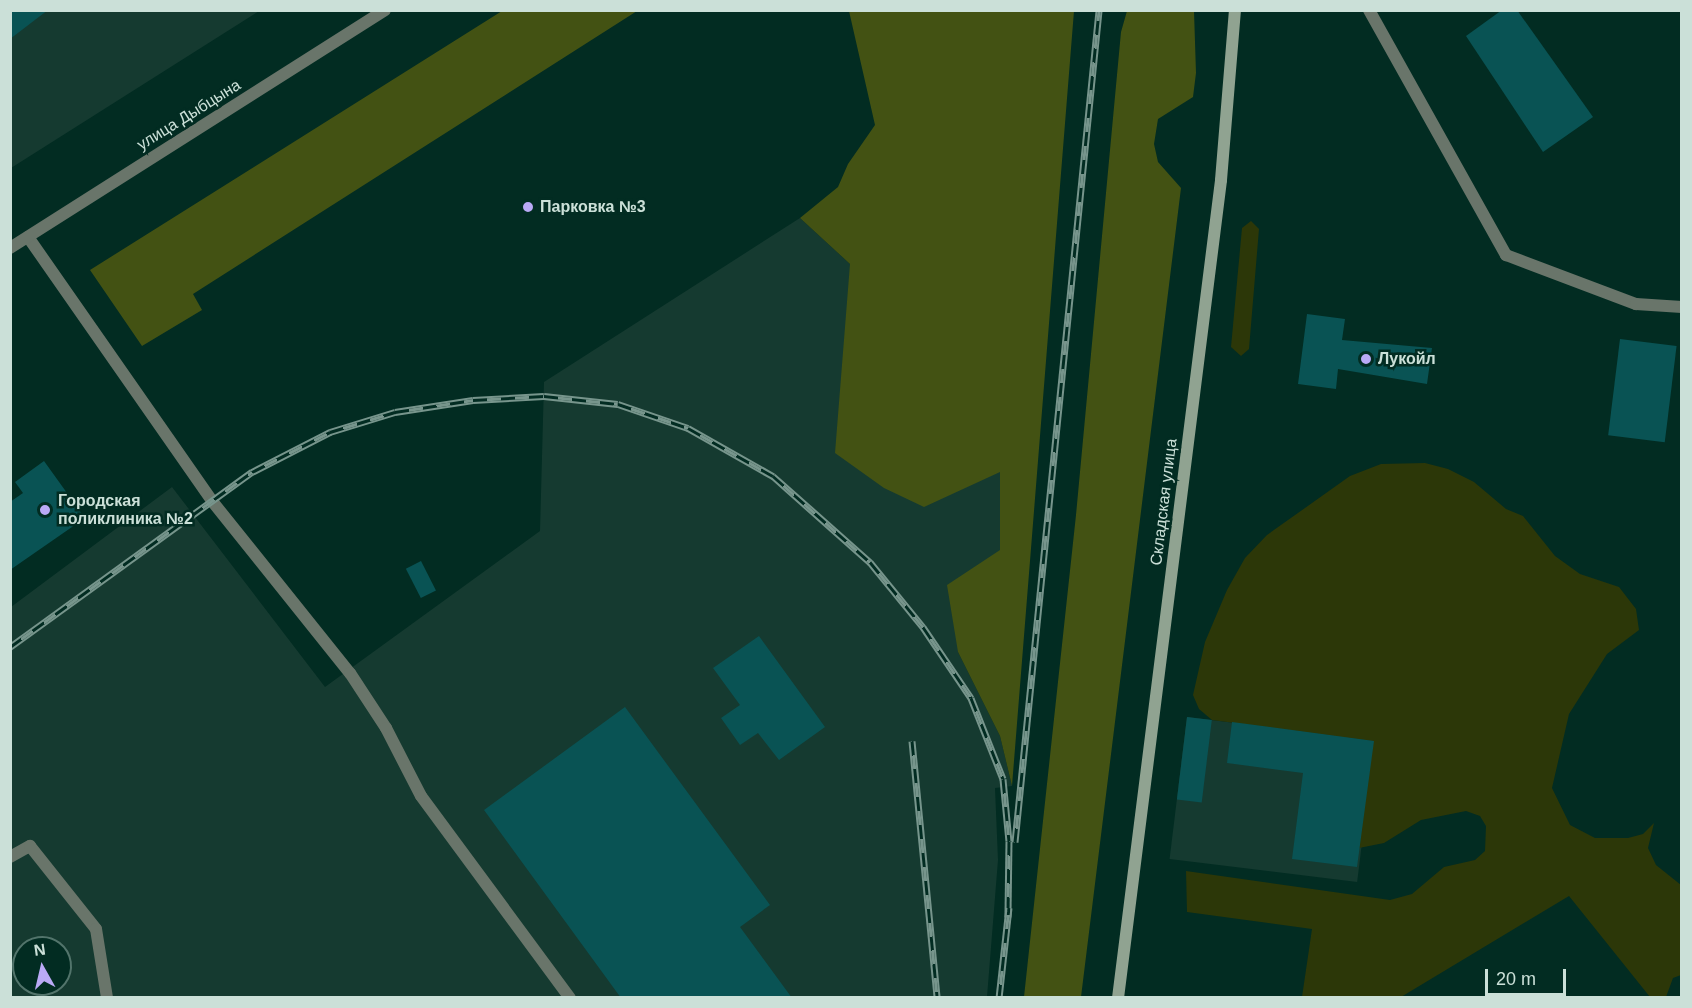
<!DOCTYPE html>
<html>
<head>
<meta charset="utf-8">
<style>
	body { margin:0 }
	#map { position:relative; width:1692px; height:1008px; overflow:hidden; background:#022c22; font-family:Arial,sans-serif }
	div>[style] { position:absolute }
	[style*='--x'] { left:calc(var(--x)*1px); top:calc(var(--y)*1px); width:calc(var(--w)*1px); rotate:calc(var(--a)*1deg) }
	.built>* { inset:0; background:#153a30; transform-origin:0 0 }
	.green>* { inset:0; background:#2c3708 }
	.forest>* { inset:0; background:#435213 }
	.building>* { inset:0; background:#095354; transform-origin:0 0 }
	.lane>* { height:12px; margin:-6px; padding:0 6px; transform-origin:6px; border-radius:6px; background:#69756a }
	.street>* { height:12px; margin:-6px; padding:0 6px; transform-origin:6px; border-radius:6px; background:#69756a }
	.secondary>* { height:12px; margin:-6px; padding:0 6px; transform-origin:6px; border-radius:6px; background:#90a391 }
	.rail>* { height:7px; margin-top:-3.5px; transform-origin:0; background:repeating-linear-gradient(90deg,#022c22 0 14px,#77958c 0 28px); box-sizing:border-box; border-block:2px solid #77958c }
	.dots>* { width:16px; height:16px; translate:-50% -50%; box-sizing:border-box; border:3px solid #022c22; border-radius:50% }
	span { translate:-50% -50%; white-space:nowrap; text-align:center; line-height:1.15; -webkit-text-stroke:5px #022c22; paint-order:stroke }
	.street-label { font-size:16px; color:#cbe0d8 }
	.poi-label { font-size:16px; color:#cbe0d8; font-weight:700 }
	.left { translate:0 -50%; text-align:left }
	.frame { position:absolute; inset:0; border:12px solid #cbe0d8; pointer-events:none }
	.north { position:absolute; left:12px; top:936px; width:60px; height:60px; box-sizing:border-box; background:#022c22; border:2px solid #52746b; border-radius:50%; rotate:352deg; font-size:16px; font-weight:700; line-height:24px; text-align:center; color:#cbe0d8 }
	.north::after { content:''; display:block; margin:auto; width:21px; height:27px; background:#baaaf6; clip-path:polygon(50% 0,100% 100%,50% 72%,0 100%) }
	.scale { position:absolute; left:1485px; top:969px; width:81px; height:27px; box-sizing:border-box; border:3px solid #cbe0d8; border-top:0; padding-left:8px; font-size:18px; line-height:21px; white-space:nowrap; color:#cbe0d8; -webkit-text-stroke:4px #022c22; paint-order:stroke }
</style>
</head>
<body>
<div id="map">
	<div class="built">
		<div style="clip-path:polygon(11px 11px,259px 11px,11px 168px)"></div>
		<div style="clip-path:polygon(evenodd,800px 218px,850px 264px,1000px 471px,1001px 551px,958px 652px,1000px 736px,1012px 786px,995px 788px,998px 860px,987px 997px,11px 998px,11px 607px,172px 487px,325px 687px,540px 531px,544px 382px,800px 218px,24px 948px,60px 948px,60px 984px,24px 984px,24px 948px)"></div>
		<div style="left:1187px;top:717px;width:189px;height:143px;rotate:7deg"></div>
	</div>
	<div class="green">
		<div style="clip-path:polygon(1251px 221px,1259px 229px,1249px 349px,1241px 356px,1231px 347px,1242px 228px)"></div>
		<div style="clip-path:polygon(1425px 463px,1448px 469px,1474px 482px,1506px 509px,1523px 516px,1555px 556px,1580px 574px,1619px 587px,1636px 609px,1639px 630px,1607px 654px,1569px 714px,1552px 788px,1570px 825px,1595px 838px,1628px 838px,1643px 834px,1654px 823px,1648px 848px,1656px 865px,1681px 885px,1681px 975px,1673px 978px,1666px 997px,1650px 997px,1569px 896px,1401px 997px,1302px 997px,1312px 929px,1187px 912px,1186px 871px,1390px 900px,1412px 894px,1444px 867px,1475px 860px,1485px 851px,1486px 826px,1480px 816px,1466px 811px,1421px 820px,1384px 843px,1359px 848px,1373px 741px,1212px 720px,1199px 709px,1193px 695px,1205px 642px,1227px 590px,1245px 558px,1267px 535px,1350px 476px,1381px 464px)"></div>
	</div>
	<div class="forest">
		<div style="clip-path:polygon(502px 11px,637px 11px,193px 294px,202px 310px,142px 346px,90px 270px)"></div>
		<div style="clip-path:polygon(849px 11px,1074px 11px,1012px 786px,1000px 736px,958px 652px,947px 585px,1000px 550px,1000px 472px,924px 507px,884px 488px,835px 453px,850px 264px,800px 218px,838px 187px,848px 164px,875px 125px)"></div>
		<div style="clip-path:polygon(1127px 11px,1194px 11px,1196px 73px,1193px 97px,1158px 119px,1154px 144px,1158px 162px,1181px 188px,1081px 997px,1024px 997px,1076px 515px,1121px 32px)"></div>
	</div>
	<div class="building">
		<div style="clip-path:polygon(10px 10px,48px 10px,10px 39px)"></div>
		<div style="clip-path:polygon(1502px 10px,1517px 10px,1593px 117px,1543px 152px,1466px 36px)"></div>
		<div style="clip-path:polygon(1307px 314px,1345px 319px,1342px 340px,1432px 348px,1427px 384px,1338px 369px,1336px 389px,1298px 384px)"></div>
		<div style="left:1620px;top:339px;width:57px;height:97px;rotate:7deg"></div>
		<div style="clip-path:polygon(44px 461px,85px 518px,10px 570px,10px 502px,23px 493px,15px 482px)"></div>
		<div style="left:421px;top:561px;width:33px;height:17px;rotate:63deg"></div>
		<div style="clip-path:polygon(759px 636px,825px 727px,779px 760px,758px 733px,740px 745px,721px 718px,740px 705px,713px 668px)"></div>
		<div style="clip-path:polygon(625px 707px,770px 905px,740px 927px,792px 998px,621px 998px,484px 810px)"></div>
		<div style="left:1187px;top:717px;width:25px;height:83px;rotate:7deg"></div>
		<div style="clip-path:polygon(1232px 722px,1374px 741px,1357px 867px,1292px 859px,1303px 773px,1227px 763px)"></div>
	</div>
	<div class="lane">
		<div style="--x:1369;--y:10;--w:281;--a:60.8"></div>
		<div style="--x:1506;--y:255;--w:139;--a:20.7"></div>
		<div style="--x:1636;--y:304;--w:46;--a:3.7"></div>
		<div style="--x:28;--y:237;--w:322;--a:55.1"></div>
		<div style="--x:212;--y:501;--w:221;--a:51.3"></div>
		<div style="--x:350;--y:673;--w:66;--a:56.8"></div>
		<div style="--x:386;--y:728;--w:76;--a:62.8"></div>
		<div style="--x:421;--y:796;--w:251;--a:53.6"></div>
		<div style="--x:10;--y:857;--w:23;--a:-29"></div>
		<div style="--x:30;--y:846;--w:106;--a:51.5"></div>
		<div style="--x:96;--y:929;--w:70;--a:80.9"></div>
	</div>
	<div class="street">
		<div style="--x:10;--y:248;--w:444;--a:-32.4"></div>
	</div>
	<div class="secondary">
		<div style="--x:1118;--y:998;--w:824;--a:-82.82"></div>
		<div style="--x:1221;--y:180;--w:171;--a:-85.3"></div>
	</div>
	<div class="rail">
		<div style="--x:10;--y:647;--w:299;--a:-35.9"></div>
		<div style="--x:252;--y:472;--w:88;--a:-27.1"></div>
		<div style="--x:330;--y:432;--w:68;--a:-17.1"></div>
		<div style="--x:395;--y:412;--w:79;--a:-8.7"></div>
		<div style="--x:473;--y:400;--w:71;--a:-3.2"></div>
		<div style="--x:544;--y:396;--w:74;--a:6.2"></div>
		<div style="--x:618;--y:404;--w:74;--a:18.9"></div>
		<div style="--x:688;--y:428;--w:98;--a:29.5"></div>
		<div style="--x:773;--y:476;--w:130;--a:41.6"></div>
		<div style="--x:870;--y:562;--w:84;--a:50.8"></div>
		<div style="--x:923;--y:627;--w:86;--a:55.9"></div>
		<div style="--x:971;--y:698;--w:87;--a:68.4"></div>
		<div style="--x:1003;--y:779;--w:62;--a:84.5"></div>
		<div style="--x:1009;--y:841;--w:76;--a:90.8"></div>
		<div style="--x:912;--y:741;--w:258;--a:84.4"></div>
		<div style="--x:1015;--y:842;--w:836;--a:-84.23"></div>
		<div style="--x:999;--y:998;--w:91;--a:-83.7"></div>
	</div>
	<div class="dots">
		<div style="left:528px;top:207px;background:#baaaf6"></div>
		<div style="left:1366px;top:359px;background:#baaaf6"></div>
		<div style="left:45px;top:510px;background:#baaaf6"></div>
	</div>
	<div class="street-label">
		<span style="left:189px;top:115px;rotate:-32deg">улица Дыбцына</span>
		<span style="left:1164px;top:502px;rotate:-83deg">Складская улица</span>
	</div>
	<div class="poi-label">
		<span class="left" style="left:540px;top:207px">Парковка №3</span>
		<span class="left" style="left:1378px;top:359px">Лукойл</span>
		<span class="left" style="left:58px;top:510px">Городская<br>поликлиника №2</span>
	</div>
	<div class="frame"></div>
	<div class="north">N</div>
	<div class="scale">20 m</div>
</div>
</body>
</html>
